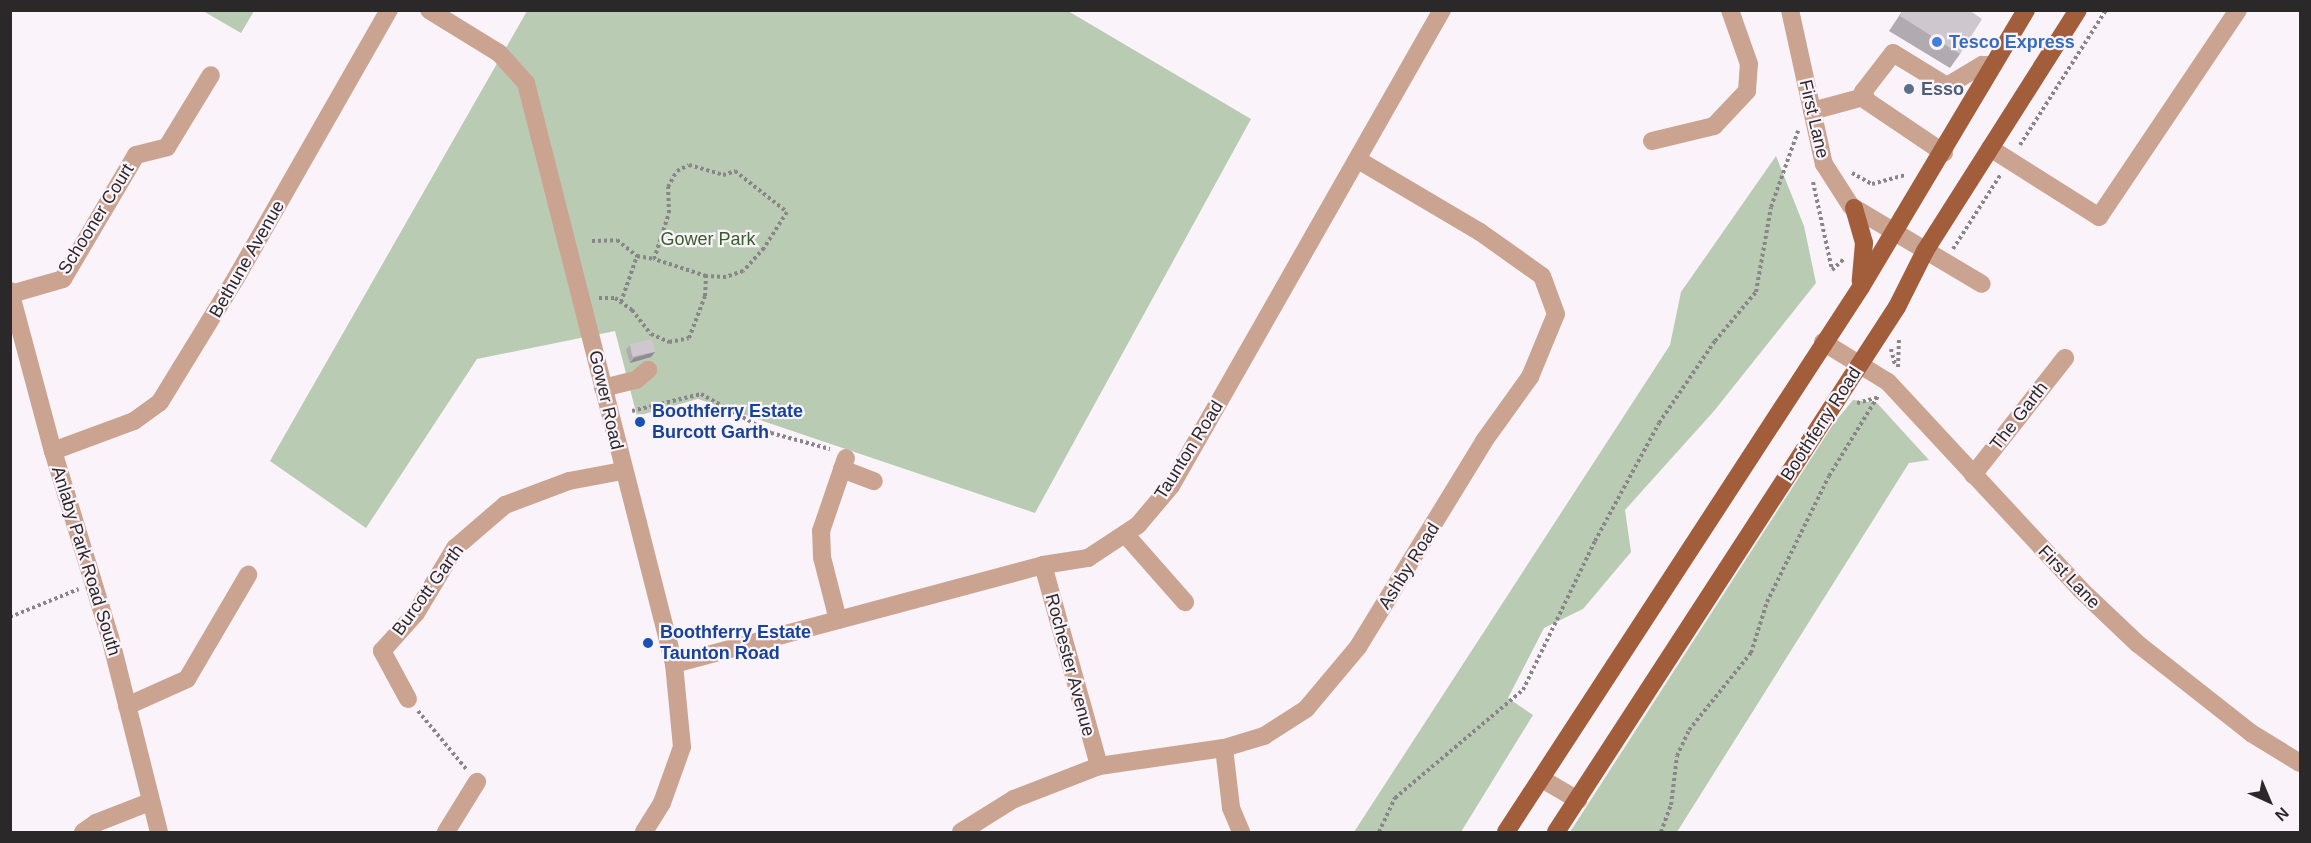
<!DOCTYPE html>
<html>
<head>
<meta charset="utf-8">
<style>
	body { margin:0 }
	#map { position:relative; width:2311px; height:843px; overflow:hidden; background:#faf3fa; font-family:Helvetica,sans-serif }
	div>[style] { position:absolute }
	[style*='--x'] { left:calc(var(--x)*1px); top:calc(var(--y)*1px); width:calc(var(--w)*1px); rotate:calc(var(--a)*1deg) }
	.green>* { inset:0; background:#bacbb4 }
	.path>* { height:4px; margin-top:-2px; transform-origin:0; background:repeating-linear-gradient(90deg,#898589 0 3px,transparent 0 6px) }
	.minor>* { height:18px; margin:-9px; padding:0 9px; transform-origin:9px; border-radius:9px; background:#cba491 }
	.major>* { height:18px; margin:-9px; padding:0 9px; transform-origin:9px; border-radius:9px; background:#a25e3b }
	.wall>* { inset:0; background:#b1abb0 }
	.shaded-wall>* { inset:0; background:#908b90 }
	.building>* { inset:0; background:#cec7cd; transform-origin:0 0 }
	.dots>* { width:16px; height:16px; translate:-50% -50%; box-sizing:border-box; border:3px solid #faf3fa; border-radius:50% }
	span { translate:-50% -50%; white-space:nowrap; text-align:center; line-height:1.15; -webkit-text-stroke:4.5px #faf3fa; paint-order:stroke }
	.shop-label { font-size:18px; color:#366cbe; font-weight:700 }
	.left { translate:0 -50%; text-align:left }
	.service-label { font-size:18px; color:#4e5e75; font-weight:700 }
	.street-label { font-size:18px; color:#2b282a }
	.park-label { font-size:18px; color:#365d2a }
	.transit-label { font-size:18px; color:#164399; font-weight:700 }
	.frame { position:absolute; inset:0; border:12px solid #2b282a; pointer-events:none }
	.north { position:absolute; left:2239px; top:771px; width:60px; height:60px; -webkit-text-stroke:4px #faf3fa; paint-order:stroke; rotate:136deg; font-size:16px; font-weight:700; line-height:24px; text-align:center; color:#2b282a }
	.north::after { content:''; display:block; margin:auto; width:21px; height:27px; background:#2b282a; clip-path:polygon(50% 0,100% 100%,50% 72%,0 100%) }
</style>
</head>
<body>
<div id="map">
	<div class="green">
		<div style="clip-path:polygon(203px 11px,254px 11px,241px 33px)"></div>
		<div style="clip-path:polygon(527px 11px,1068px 11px,1251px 119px,1035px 513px,698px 399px,637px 416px,615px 331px,477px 359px,366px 528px,270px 461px)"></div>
		<div style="clip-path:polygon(1776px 156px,1804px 226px,1816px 283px,1714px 411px,1625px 510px,1631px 552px,1583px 609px,1544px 628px,1508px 698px,1533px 715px,1461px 832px,1354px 832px,1670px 345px,1681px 292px)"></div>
		<div style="clip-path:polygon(1853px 400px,1877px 403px,1929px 460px,1909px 463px,1677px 832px,1570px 832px,1834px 423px)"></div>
	</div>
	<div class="path">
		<div style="--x:2020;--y:145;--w:160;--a:-57.5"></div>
		<div style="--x:689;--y:165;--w:35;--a:16"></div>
		<div style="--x:723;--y:175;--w:13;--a:-18"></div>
		<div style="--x:735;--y:171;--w:66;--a:38.3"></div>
		<div style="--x:787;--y:212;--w:43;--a:122.6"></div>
		<div style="--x:764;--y:248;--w:31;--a:132"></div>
		<div style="--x:743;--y:271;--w:18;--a:161"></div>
		<div style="--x:726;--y:277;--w:20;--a:-177"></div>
		<div style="--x:706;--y:276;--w:55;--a:-161.9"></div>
		<div style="--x:654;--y:259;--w:48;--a:-71.9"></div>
		<div style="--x:669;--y:213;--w:26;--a:-92"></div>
		<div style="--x:668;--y:187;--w:18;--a:-61"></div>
		<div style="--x:677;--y:171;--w:13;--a:-27"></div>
		<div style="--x:1852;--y:173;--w:23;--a:29"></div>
		<div style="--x:1872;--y:184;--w:35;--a:-15"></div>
		<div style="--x:1813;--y:182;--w:90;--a:77.8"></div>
		<div style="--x:1832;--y:270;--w:16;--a:-43"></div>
		<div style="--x:592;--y:241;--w:25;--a:-2"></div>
		<div style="--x:617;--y:240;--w:26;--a:39"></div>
		<div style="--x:637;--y:256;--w:17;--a:10"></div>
		<div style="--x:1953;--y:249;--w:89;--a:-57.4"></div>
		<div style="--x:599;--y:298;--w:16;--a:0"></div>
		<div style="--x:615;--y:298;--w:21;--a:35"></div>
		<div style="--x:632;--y:310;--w:31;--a:52"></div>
		<div style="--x:651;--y:334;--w:20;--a:24"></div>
		<div style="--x:669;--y:342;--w:20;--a:-11"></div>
		<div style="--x:689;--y:338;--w:45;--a:-69.1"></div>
		<div style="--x:705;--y:296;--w:20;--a:-87"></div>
		<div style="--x:621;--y:302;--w:49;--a:-70.8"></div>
		<div style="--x:1891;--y:349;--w:16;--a:76"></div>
		<div style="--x:1898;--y:367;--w:30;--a:-88"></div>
		<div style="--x:1857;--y:403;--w:20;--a:-15"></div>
		<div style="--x:632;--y:411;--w:71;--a:-13.8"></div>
		<div style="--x:701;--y:394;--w:80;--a:29.1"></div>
		<div style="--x:771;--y:433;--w:61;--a:15.2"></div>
		<div style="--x:10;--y:617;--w:74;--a:-22.1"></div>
		<div style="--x:418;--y:711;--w:77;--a:50.3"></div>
		<div style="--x:1379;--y:832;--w:38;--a:-65"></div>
		<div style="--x:1395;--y:798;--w:167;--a:-40.2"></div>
		<div style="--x:1523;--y:690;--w:165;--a:-64.2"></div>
		<div style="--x:1595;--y:541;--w:134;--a:-61.5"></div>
		<div style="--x:1659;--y:423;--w:99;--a:-55.7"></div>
		<div style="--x:1715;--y:341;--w:64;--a:-50.1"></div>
		<div style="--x:1756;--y:292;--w:86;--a:-80"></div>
		<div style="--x:1771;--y:207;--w:81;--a:-70.4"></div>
		<div style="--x:1661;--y:832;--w:29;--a:-70"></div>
		<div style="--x:1671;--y:805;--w:49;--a:-83"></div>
		<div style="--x:1677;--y:756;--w:29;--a:-65"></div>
		<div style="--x:1689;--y:730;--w:99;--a:-51.2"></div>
		<div style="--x:1751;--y:653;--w:53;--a:-72.6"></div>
		<div style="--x:1767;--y:602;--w:140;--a:-63.8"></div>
		<div style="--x:1829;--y:476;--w:94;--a:-58.5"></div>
	</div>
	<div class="minor">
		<div style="--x:429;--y:10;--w:82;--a:31.6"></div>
		<div style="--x:499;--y:53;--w:40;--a:48"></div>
		<div style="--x:526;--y:83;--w:600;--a:75.71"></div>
		<div style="--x:674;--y:664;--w:83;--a:84.5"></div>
		<div style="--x:682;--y:747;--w:59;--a:109.7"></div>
		<div style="--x:662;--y:803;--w:34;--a:122"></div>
		<div style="--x:1790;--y:10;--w:158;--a:77.6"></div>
		<div style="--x:1824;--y:164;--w:50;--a:57.3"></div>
		<div style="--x:1851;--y:206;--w:152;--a:30.8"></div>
		<div style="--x:1812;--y:111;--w:54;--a:-15.1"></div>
		<div style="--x:1652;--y:141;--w:64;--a:-13.6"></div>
		<div style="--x:1714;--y:126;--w:48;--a:-46.7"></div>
		<div style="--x:1747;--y:91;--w:27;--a:-86"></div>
		<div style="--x:1749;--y:64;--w:57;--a:-109.4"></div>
		<div style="--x:1990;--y:148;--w:129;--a:32.3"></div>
		<div style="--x:2099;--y:217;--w:249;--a:-56.1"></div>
		<div style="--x:1944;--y:153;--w:93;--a:-146"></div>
		<div style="--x:1867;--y:101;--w:10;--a:-114"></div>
		<div style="--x:1863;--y:92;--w:49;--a:-52.4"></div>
		<div style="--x:1893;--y:53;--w:63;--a:31.4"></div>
		<div style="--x:1947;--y:86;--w:41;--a:-31"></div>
		<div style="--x:1982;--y:65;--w:9;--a:0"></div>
		<div style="--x:10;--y:291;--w:166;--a:75"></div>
		<div style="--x:53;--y:451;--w:195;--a:73"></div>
		<div style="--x:110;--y:637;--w:201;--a:75.9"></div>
		<div style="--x:11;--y:294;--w:54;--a:-16.1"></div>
		<div style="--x:63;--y:279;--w:144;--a:-59.5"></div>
		<div style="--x:136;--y:155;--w:32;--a:-14"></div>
		<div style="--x:167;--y:147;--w:84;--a:-58.6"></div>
		<div style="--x:1823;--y:342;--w:76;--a:31.6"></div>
		<div style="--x:1888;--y:382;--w:284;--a:47.1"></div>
		<div style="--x:2081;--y:590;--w:79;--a:43.5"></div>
		<div style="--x:2138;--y:644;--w:144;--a:38.2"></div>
		<div style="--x:2251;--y:733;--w:57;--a:31.5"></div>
		<div style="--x:603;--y:388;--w:34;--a:-14"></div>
		<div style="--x:636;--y:380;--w:16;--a:-40"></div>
		<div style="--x:53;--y:451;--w:86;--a:-20.3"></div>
		<div style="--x:134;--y:421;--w:32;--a:-36"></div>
		<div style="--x:160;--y:402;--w:145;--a:-58.5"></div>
		<div style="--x:236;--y:278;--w:309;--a:-60.3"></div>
		<div style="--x:842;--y:469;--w:34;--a:21"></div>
		<div style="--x:1973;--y:475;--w:149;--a:-51.8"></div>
		<div style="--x:1125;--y:534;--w:91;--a:48.6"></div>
		<div style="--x:1043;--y:565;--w:209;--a:74.4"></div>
		<div style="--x:838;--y:620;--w:65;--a:-104.3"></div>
		<div style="--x:822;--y:557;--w:26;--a:-92"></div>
		<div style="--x:821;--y:531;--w:77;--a:-71.1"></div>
		<div style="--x:674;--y:664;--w:382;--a:-15"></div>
		<div style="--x:1043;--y:565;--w:46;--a:-8.8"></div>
		<div style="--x:1088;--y:558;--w:60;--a:-33.4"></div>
		<div style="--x:1138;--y:525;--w:51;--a:-49.8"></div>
		<div style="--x:1171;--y:486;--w:548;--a:-60.35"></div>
		<div style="--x:408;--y:699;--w:55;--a:-118.4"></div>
		<div style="--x:382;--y:651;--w:51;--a:-48.2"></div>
		<div style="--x:416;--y:613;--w:76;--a:-59"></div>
		<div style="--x:455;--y:548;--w:66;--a:-40.7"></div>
		<div style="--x:505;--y:505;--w:68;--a:-20.6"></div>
		<div style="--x:569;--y:481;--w:54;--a:-10.7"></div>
		<div style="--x:127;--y:706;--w:66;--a:-24.2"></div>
		<div style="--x:187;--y:679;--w:121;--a:-59.6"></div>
		<div style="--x:1224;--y:748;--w:60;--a:83.3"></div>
		<div style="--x:1231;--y:808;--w:26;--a:67"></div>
		<div style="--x:1542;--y:779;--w:42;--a:30.3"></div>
		<div style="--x:83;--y:832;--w:16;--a:-35"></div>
		<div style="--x:96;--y:823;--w:58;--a:-21.3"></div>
		<div style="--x:446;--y:832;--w:59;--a:-58.2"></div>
		<div style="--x:961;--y:832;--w:62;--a:-31.9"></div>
		<div style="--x:1014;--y:799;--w:91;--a:-21.2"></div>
		<div style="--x:1099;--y:766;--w:126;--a:-8.2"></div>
		<div style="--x:1224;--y:748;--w:42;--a:-16.7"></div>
		<div style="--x:1264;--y:736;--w:50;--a:-32.7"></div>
		<div style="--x:1306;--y:709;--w:81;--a:-50"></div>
		<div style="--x:1358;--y:647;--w:241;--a:-58.5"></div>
		<div style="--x:1484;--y:441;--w:79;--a:-54.3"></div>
		<div style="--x:1530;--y:377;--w:68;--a:-67.6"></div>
		<div style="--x:1556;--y:314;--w:40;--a:-110.2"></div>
		<div style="--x:1542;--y:276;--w:76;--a:-144.6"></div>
		<div style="--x:1480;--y:232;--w:139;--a:-149.4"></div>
	</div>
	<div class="major">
		<div style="--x:1854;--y:208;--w:36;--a:74"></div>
		<div style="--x:1864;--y:243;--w:38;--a:95"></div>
		<div style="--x:1506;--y:832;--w:650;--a:-56.92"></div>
		<div style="--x:1861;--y:287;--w:322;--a:-59.2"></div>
		<div style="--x:1556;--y:832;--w:626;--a:-57"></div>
		<div style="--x:1897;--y:307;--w:63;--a:-63.4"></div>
		<div style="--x:1925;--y:251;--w:285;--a:-57.6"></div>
	</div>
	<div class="wall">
		<div style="clip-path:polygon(1903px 10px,1969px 10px,1960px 54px,1950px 68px,1889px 31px)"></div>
		<div style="clip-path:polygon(630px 345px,655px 352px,651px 357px,630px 363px,626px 350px)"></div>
	</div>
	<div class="shaded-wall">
		<div style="clip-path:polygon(655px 352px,651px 357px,630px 363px,634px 358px)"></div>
	</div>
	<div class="building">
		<div style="clip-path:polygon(1903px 10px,1969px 10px,1982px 19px,1960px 54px,1900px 16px)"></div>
		<div style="left:652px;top:339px;width:13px;height:23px;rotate:77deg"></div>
	</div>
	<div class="dots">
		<div style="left:1937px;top:42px;background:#3f7fe0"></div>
		<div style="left:1909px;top:89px;background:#5c6f8a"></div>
		<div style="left:640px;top:422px;background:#1a4fb4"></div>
		<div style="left:648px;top:643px;background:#1a4fb4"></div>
	</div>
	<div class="shop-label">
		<span class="left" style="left:1949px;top:42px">Tesco Express</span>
	</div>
	<div class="service-label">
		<span class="left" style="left:1921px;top:89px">Esso</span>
	</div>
	<div class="street-label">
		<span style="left:1814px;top:119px;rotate:77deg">First Lane</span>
		<span style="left:96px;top:219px;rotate:-58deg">Schooner Court</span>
		<span style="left:247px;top:259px;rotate:-60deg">Bethune Avenue</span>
		<span style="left:606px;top:400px;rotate:77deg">Gower Road</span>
		<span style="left:2019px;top:416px;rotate:-52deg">The Garth</span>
		<span style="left:1821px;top:424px;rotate:-57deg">Boothferry Road</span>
		<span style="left:1189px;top:450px;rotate:-58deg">Taunton Road</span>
		<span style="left:86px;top:561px;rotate:73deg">Anlaby Park Road South</span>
		<span style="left:1409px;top:566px;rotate:-58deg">Ashby Road</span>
		<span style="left:2069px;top:577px;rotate:46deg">First Lane</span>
		<span style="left:428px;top:590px;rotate:-54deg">Burcott Garth</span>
		<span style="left:1070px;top:665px;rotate:75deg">Rochester Avenue</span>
	</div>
	<div class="park-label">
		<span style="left:708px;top:239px">Gower Park</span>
	</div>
	<div class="transit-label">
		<span class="left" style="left:652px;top:422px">Boothferry Estate<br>Burcott Garth</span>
		<span class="left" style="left:660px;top:643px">Boothferry Estate<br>Taunton Road</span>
	</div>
	<div class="frame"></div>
	<div class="north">N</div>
</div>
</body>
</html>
